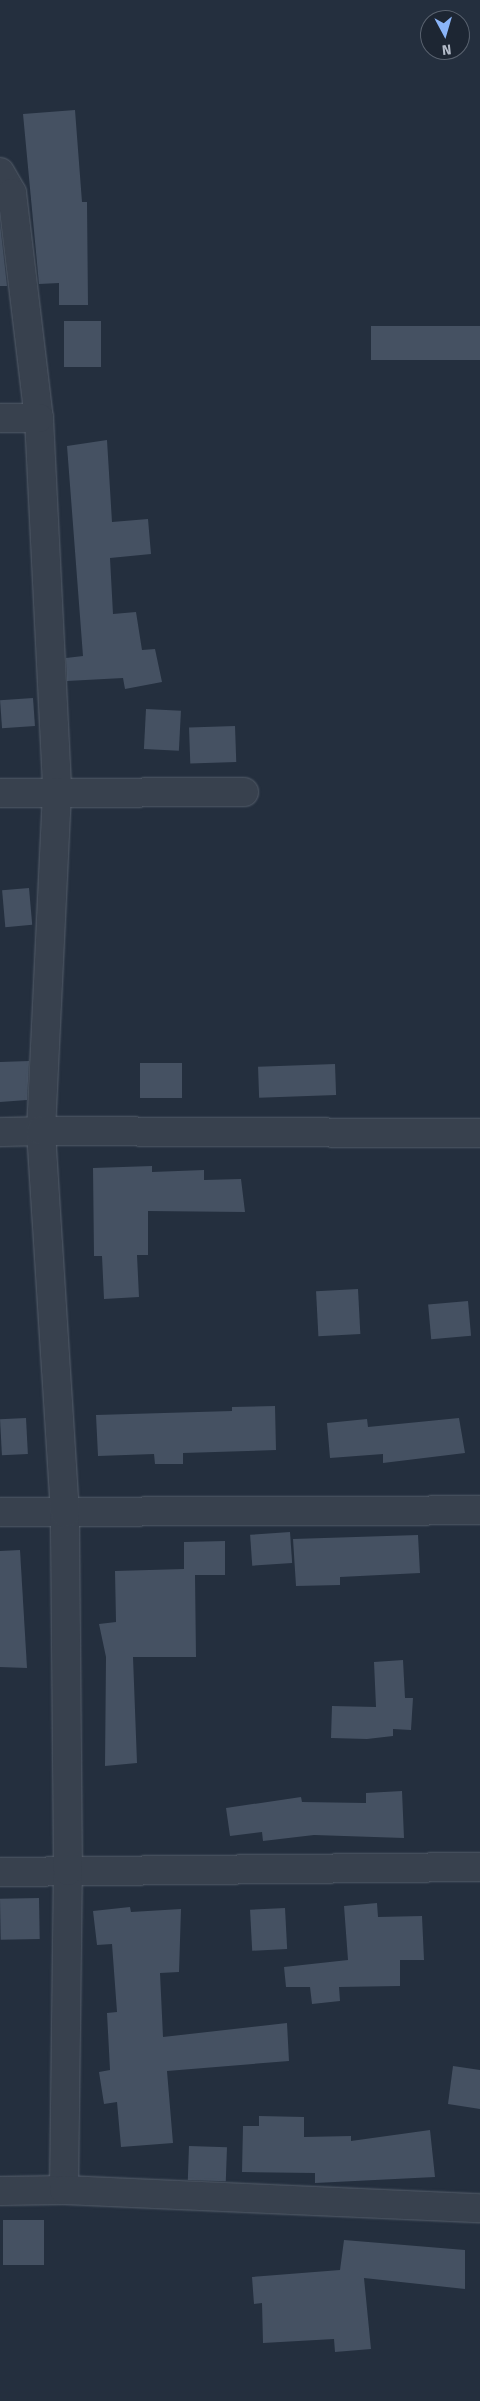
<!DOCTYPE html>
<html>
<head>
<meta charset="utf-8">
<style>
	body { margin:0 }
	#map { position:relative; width:480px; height:2401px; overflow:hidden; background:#242f3e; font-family:"Fira Sans",sans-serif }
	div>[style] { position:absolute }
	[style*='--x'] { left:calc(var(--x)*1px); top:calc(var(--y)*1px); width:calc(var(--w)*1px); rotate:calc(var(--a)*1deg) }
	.building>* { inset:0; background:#455162; transform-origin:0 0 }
	.roads { filter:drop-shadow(0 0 1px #565f6c) drop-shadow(0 0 1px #565f6c) }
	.minor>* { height:28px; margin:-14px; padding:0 14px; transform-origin:14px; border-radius:14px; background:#38414e }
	span { translate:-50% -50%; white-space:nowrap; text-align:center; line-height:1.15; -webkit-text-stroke:4.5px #1d2633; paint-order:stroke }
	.north { position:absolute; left:420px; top:10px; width:50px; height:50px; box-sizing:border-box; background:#1d2633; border:1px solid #59626f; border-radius:50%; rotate:174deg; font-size:14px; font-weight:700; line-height:20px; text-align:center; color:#b4bcc9 }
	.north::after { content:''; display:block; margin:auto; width:18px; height:22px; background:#8ab4f8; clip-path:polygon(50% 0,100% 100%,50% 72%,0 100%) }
</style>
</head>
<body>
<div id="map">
	<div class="building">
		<div style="clip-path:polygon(75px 110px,82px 202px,87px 202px,88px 305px,59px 305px,59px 283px,39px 284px,23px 114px)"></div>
		<div style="clip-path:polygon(0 224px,7px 286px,0 286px)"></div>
		<div style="left:64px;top:321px;width:37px;height:46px"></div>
		<div style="left:480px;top:326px;width:34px;height:109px;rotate:90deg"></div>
		<div style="clip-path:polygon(107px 440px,112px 522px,148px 519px,151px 554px,110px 558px,113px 614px,136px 612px,142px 650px,155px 649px,162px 682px,125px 689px,123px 678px,67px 681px,67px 675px,66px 658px,83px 656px,67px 446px)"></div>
		<div style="left:33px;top:698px;width:28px;height:33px;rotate:86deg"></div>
		<div style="left:146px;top:709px;width:35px;height:40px;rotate:3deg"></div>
		<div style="left:235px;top:726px;width:36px;height:46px;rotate:88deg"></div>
		<div style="left:29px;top:888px;width:37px;height:27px;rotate:85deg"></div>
		<div style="clip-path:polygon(29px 1061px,27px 1100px,0 1102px,0 1062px)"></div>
		<div style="left:140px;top:1063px;width:42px;height:35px"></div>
		<div style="left:335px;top:1064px;width:31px;height:77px;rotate:88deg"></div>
		<div style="clip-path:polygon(152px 1166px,152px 1172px,204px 1170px,204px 1180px,241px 1179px,245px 1212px,148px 1211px,148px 1255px,137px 1255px,139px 1297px,104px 1299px,102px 1256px,94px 1256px,93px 1168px)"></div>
		<div style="left:358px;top:1289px;width:45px;height:42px;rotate:87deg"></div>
		<div style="left:468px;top:1301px;width:35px;height:40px;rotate:85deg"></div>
		<div style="clip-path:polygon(275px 1406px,276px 1450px,183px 1453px,183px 1464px,155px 1464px,154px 1454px,98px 1456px,96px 1415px,232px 1411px,232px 1407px)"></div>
		<div style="left:26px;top:1418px;width:36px;height:26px;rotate:87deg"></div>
		<div style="clip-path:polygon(459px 1418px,465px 1453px,383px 1463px,383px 1454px,330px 1458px,327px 1423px,367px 1419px,368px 1427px)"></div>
		<div style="left:290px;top:1532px;width:31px;height:40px;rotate:86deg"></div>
		<div style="clip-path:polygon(418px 1535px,420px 1573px,340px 1577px,340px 1585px,296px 1586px,293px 1539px)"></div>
		<div style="clip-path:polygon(225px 1541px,225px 1575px,195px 1575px,196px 1657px,133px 1657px,137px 1763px,105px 1766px,106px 1657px,99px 1624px,116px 1622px,115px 1571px,184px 1569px,184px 1542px)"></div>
		<div style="clip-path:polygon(20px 1550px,27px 1668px,0 1667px,0 1551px)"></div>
		<div style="clip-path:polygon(403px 1660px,405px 1698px,413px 1698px,411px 1730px,393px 1729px,393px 1736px,367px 1739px,331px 1738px,332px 1706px,376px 1707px,374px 1662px)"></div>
		<div style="clip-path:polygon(402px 1791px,404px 1838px,314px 1835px,263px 1841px,262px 1832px,230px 1836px,226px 1808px,301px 1797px,302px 1802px,366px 1803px,366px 1793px)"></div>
		<div style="left:39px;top:1898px;width:41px;height:39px;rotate:89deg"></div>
		<div style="clip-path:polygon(377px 1903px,378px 1917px,422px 1916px,424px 1960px,400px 1960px,400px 1986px,339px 1987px,340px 2001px,312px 2004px,310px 1987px,286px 1987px,284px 1967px,348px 1960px,344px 1906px)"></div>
		<div style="clip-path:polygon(130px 1907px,131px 1912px,181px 1909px,179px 1972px,160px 1973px,163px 2037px,287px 2023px,289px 2061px,167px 2071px,173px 2143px,121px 2147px,117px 2102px,104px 2104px,99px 2072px,110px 2070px,107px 2013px,117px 2012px,112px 1944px,97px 1945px,93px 1911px)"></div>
		<div style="left:285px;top:1908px;width:41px;height:35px;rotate:87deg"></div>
		<div style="clip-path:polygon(453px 2066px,480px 2070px,480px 2109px,448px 2104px)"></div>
		<div style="clip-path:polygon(259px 2116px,304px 2117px,304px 2137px,351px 2136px,351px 2141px,430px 2130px,435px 2177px,315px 2183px,315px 2173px,242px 2172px,243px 2126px,259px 2126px)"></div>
		<div style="left:189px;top:2146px;width:38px;height:34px;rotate:2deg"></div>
		<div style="left:3px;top:2220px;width:41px;height:45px"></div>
		<div style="clip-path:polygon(344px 2240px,465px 2250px,465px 2289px,364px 2278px,371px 2349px,335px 2352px,334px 2339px,263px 2343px,262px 2303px,254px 2304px,252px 2277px,340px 2270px)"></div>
	</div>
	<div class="roads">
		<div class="minor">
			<div style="--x:0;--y:172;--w:24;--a:60"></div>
			<div style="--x:12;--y:193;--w:227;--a:83.2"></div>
			<div style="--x:39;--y:418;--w:374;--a:87.2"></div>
			<div style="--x:57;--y:792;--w:339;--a:92.7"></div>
			<div style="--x:41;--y:1131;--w:41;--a:178.6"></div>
			<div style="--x:0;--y:418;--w:39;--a:0"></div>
			<div style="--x:0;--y:793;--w:244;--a:-0.2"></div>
			<div style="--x:0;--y:1512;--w:480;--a:-0.2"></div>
			<div style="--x:0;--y:1872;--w:480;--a:-0.6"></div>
			<div style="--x:64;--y:2190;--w:319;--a:-89.3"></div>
			<div style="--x:68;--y:1871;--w:358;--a:-90.5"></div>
			<div style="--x:65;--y:1513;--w:383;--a:-93.6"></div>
			<div style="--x:41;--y:1131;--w:439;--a:0.3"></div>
			<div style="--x:0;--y:2191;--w:64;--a:-0.9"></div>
			<div style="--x:64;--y:2190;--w:416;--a:2.5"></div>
		</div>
	</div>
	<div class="north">N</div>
</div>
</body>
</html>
